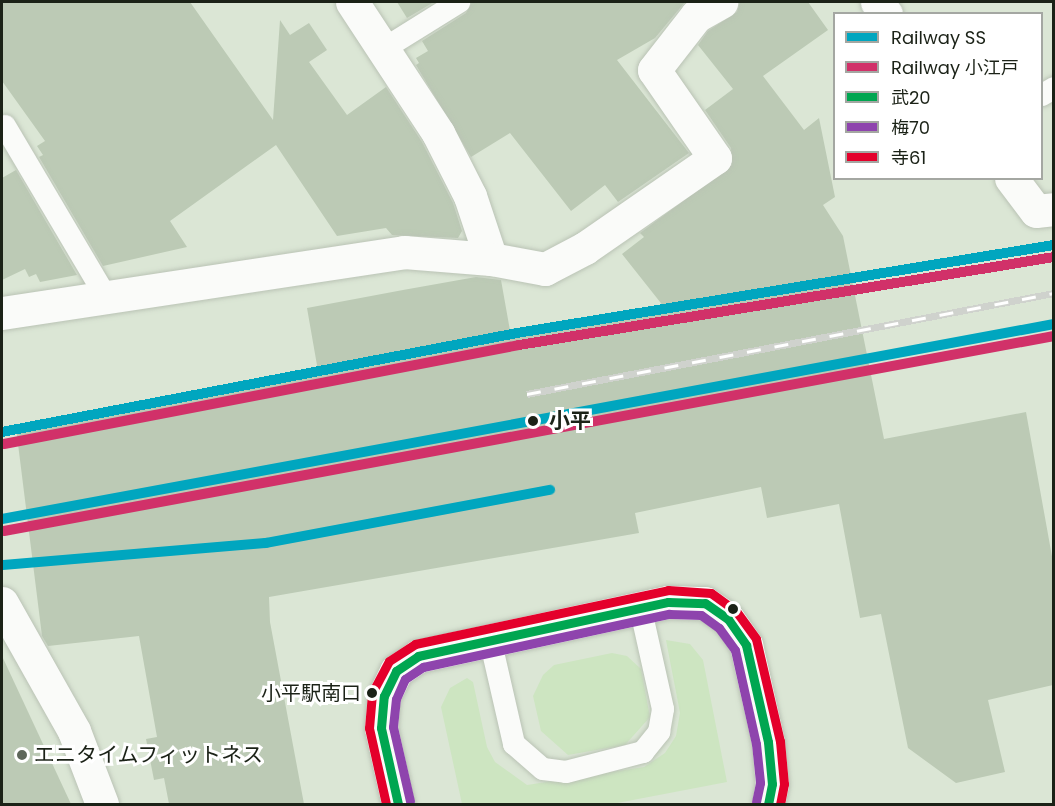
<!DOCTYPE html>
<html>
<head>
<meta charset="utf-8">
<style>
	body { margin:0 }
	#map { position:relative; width:1055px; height:806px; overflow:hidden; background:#dbe6d5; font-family:Poppins,"Noto Sans JP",sans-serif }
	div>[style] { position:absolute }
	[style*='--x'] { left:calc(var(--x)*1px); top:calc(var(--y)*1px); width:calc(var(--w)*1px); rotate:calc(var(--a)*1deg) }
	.green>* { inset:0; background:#cde5c1 }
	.building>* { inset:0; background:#bccab5 }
	.roads { filter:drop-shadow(0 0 2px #bac3b5) drop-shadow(0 0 2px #bac3b5) }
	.lane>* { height:22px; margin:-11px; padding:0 11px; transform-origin:11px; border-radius:11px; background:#fafbf9 }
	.street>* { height:33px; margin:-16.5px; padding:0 16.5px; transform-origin:16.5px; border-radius:16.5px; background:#fafbf9 }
	.secondary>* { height:33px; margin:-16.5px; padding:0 16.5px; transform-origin:16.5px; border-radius:16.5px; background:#fafbf9 }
	.rail>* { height:7px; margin-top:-3.5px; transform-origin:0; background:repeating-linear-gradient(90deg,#fff 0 14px,#cfd2cd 0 28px); box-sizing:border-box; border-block:2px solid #cfd2cd }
	.bus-1>* { height:9px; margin:-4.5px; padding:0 4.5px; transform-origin:4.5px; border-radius:4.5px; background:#00a651 }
	.bus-2>* { height:9px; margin:-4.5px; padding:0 4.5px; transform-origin:4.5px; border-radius:4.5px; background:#8e44ad }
	.bus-3>* { height:9px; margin:-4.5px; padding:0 4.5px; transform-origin:4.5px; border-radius:4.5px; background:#e4002b }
	.rail-1>* { height:10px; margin:-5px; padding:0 5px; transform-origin:5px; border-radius:5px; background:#00a6bf }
	.rail-2>* { height:10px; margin:-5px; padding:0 5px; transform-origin:5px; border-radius:5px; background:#d13169 }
	.dots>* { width:16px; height:16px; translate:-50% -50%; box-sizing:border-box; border:3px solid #fff; border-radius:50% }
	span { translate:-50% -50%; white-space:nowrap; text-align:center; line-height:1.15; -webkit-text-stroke:6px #fff; paint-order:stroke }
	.bus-label { font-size:20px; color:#1b2217 }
	.right { translate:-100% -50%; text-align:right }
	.stop-label { font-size:21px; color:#1b2217; font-weight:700 }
	.left { translate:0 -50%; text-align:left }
	.poi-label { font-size:21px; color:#1b2217 }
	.frame { position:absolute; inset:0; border:3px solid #1b2217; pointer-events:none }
	.legend { position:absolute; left:833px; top:12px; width:210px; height:168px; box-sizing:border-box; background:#fff; border:2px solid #a4a7a2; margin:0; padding:8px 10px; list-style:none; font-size:18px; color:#1b2217 }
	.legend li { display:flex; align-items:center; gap:12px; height:30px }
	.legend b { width:30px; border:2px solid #a4a7a2 }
</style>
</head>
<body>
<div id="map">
	<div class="green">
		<div style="clip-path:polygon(666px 640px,690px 644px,703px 660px,727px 782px,612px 804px,462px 804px,441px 707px,450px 688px,467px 678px,473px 682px,487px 747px,495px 762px,527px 785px,644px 767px,665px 753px,676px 736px,680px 713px)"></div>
		<div style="clip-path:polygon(612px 653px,627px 656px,641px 669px,650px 717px,625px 745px,568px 755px,541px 731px,533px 696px,543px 675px,554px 665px)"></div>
	</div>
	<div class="building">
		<div style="clip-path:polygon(2px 2px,190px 2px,273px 120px,280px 20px,290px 35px,309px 23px,327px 50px,309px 62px,347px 115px,386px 87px,422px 142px,453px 203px,462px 231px,458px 238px,392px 235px,386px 228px,337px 236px,276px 145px,170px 221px,187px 247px,103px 266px,39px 157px,43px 155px,37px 146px,45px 141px,2px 81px)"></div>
		<div style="clip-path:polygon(397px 2px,434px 2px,407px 18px)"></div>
		<div style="clip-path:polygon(472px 2px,685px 2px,655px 38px,617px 60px,689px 153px,618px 202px,605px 185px,571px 211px,510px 133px,471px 157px,416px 65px,419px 63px,416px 58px,428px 51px,422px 41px,466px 13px)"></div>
		<div style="clip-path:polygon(740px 2px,808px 2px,828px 30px,763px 76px,804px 130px,819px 118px,835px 197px,823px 205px,843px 236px,884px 439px,1026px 412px,1053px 562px,1053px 685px,988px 700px,1005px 772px,956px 783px,908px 748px,881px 614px,860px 618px,839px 504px,767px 518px,761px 487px,635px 513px,639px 533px,269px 597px,270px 622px,304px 804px,169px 804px,164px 778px,154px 780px,146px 739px,157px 737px,139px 636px,48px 646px,42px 636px,16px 428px,318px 371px,307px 308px,403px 290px,476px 277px,501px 280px,511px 336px,664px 307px,622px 254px,644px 237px,640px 233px,732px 165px,731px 148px,705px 110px,733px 89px,698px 45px,708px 31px,737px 12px)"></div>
		<div style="clip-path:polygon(16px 170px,77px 275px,40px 282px,36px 274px,29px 277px,25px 269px,2px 280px,2px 178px)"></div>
		<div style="clip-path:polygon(2px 656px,71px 804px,2px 804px)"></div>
	</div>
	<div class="roads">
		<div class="lane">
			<div style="--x:382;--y:50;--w:91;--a:-31.9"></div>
			<div style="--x:1042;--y:95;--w:14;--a:-30"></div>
			<div style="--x:5;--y:126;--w:199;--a:59.4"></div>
			<div style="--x:490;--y:639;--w:108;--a:77.1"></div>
			<div style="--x:514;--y:744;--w:38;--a:41"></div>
			<div style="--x:543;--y:769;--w:23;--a:7"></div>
			<div style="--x:566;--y:772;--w:80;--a:-14.6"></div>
			<div style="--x:643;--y:752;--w:26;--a:-51"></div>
			<div style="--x:659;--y:732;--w:23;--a:-80"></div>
			<div style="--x:663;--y:709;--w:106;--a:-102.6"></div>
		</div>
		<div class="street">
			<div style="--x:352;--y:2;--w:157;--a:56.7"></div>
			<div style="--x:438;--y:133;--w:71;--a:63.1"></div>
			<div style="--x:470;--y:196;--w:66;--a:71.6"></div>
			<div style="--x:877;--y:2;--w:15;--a:53"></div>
			<div style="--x:1011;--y:178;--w:41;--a:52.9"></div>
			<div style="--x:1036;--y:211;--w:18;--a:-6"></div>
			<div style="--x:2;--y:313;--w:407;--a:-8.6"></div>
			<div style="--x:404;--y:252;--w:87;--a:4.6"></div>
			<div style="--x:491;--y:259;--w:55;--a:10.5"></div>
			<div style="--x:545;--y:269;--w:45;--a:-27.7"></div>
			<div style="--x:585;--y:248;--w:158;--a:-34.7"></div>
			<div style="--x:715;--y:158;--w:107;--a:-124.7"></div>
			<div style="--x:654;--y:70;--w:68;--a:-52.1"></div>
			<div style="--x:696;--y:16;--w:29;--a:-29"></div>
		</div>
		<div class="secondary">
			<div style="--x:2;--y:603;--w:147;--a:60.6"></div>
			<div style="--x:74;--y:731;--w:78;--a:69"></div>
			<div style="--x:398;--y:804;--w:78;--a:-102.6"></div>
			<div style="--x:381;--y:728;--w:32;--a:-85"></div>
			<div style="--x:384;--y:696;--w:28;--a:-64"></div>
			<div style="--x:396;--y:671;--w:27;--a:-34"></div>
			<div style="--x:418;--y:656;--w:256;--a:-12.2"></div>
			<div style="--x:668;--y:602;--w:37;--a:2"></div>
			<div style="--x:705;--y:603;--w:28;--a:35"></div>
			<div style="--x:728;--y:619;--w:32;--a:55"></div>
			<div style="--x:746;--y:645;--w:99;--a:77.2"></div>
			<div style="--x:768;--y:742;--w:42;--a:84.6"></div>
			<div style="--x:772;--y:784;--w:20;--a:101"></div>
		</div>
	</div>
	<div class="rail">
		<div style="--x:527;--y:394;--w:537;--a:-10.85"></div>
	</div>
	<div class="bus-1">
		<div style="--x:398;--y:804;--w:78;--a:-102.6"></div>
		<div style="--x:381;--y:728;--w:32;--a:-85"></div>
		<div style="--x:384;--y:696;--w:28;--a:-64"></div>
		<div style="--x:396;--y:671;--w:27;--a:-34"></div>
		<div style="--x:418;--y:656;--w:256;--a:-12.2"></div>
		<div style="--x:668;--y:602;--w:37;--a:2"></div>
		<div style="--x:705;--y:603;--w:28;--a:35"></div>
		<div style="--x:728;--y:619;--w:32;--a:55"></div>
		<div style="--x:746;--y:645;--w:99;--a:77.2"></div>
		<div style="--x:768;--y:742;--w:42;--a:84.6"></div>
		<div style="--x:772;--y:784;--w:20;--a:101"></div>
	</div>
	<div class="bus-2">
		<div style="--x:410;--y:801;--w:76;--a:-102.9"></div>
		<div style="--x:393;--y:727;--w:28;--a:-84"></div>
		<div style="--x:396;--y:699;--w:22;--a:-66"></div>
		<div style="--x:405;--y:679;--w:22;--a:-34"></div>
		<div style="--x:423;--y:667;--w:252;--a:-12.2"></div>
		<div style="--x:669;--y:614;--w:32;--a:2"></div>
		<div style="--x:701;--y:615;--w:22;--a:36"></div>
		<div style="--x:719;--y:628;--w:27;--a:54"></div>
		<div style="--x:735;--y:650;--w:96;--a:77.4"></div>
		<div style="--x:756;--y:744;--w:39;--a:84"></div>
		<div style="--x:760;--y:783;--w:19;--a:102"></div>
	</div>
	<div class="bus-3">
		<div style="--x:386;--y:804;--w:78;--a:-102.6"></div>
		<div style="--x:369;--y:728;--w:35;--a:-85"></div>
		<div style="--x:372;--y:693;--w:36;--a:-62"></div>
		<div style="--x:389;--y:661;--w:31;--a:-33"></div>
		<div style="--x:415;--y:644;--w:259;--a:-12"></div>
		<div style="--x:668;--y:590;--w:43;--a:4"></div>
		<div style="--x:711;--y:593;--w:31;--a:36"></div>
		<div style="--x:736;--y:611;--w:34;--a:54"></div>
		<div style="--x:756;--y:639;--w:105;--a:76.8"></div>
		<div style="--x:780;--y:741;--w:43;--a:84.7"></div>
		<div style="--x:784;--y:784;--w:20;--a:101"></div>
	</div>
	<div class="rail-1">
		<div style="--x:2;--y:432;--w:524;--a:-10.88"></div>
		<div style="--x:517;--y:333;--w:544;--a:-9.31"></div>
		<div style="--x:2;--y:519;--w:1070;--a:-10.5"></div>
		<div style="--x:2;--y:565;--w:265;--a:-4.8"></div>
		<div style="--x:266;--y:543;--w:289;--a:-10.6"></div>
	</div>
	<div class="rail-2">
		<div style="--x:4;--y:444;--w:524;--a:-10.88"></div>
		<div style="--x:519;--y:345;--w:542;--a:-9.34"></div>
		<div style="--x:4;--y:531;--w:1068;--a:-10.52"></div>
	</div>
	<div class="dots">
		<div style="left:533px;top:421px;background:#1b2217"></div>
		<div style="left:733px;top:609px;background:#1b2217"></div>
		<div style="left:372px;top:693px;background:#1b2217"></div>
		<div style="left:22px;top:755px;background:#5e675a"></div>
	</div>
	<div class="bus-label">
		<span class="right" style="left:361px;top:693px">小平駅南口</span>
	</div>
	<div class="stop-label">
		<span class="left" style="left:549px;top:421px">小平</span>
	</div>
	<div class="poi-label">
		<span class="left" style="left:34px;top:755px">エニタイムフィットネス</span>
	</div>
	<div class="frame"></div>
	<ul class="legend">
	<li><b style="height:8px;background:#00a6bf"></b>Railway SS</li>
	<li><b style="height:8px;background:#d13169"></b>Railway 小江戸</li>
	<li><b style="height:8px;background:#00a651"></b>武20</li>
	<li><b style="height:8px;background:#8e44ad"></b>梅70</li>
	<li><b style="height:8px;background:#e4002b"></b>寺61</li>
	</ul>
</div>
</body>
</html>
